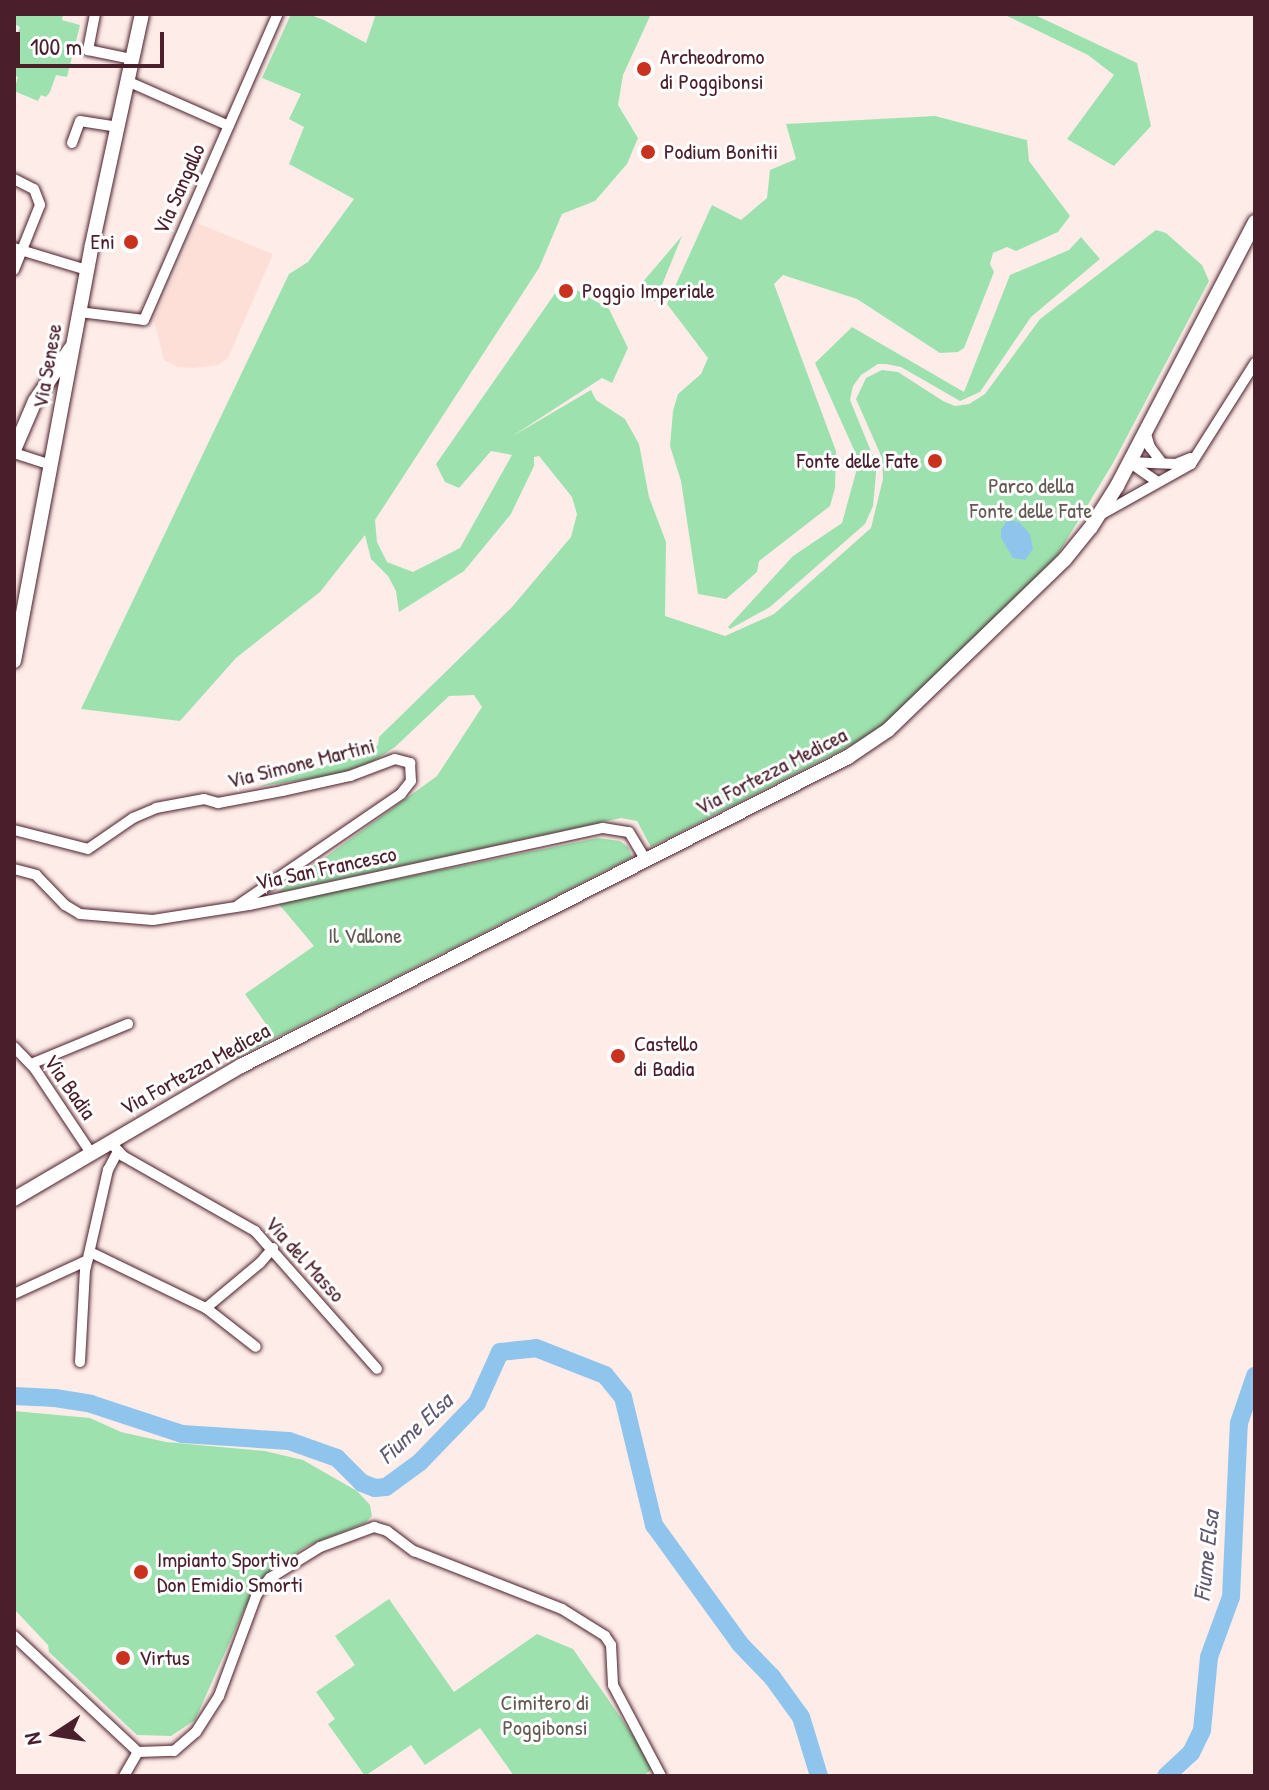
<!DOCTYPE html>
<html>
<head>
<meta charset="utf-8">
<style>
	body { margin:0 }
	#map { position:relative; width:1269px; height:1790px; overflow:hidden; background:#feece8; font-family:"Patrick Hand",sans-serif }
	div>[style] { position:absolute }
	[style*='--x'] { left:calc(var(--x)*1px); top:calc(var(--y)*1px); width:calc(var(--w)*1px); rotate:calc(var(--a)*1deg) }
	.built>* { inset:0; background:#fddfd8 }
	.green>* { inset:0; background:#9de2ae }
	.water>* { inset:0; background:#8fc5ed }
	.river>* { height:18px; margin:-9px; padding:0 9px; transform-origin:9px; border-radius:9px; background:#8fc5ed }
	.roads { filter:drop-shadow(0 0 2px #4a1f2b) drop-shadow(0 0 2px #4a1f2b) }
	.minor>* { height:10px; margin:-5px; padding:0 5px; transform-origin:5px; border-radius:5px; background:#fff }
	.secondary>* { height:14px; margin:-7px; padding:0 7px; transform-origin:7px; border-radius:7px; background:#fff }
	.dots>* { width:22px; height:22px; translate:-50% -50%; box-sizing:border-box; border:4px solid #fff; border-radius:50% }
	span { translate:-50% -50%; white-space:nowrap; text-align:center; line-height:1.15; -webkit-text-stroke:6px #fff; paint-order:stroke }
	.poi-label { font-size:22px; color:#4a1f2b }
	.left { translate:0 -50%; text-align:left }
	.right { translate:-100% -50%; text-align:right }
	.street-label { font-size:22px; color:#4a1f2b }
	.park-label { font-size:22px; color:#635a52 }
	.water-label { font-size:24px; color:#62596f; font-style:italic }
	.frame { position:absolute; inset:0; border:16px solid #4a1f2b; pointer-events:none }
	.north { position:absolute; left:16px; top:1694px; width:80px; height:80px; -webkit-text-stroke:6px #fff; paint-order:stroke; rotate:258deg; font-size:22px; font-weight:700; line-height:32px; text-align:center; color:#4a1f2b }
	.north::after { content:''; display:block; margin:auto; width:28px; height:36px; background:#4a1f2b; clip-path:polygon(50% 0,100% 100%,50% 72%,0 100%) }
	.scale { position:absolute; left:16px; top:32px; width:148px; height:36px; box-sizing:border-box; border:4px solid #4a1f2b; border-top:0; padding-left:10px; font-size:24px; line-height:28px; white-space:nowrap; color:#4a1f2b; -webkit-text-stroke:6px #fff; paint-order:stroke }
</style>
</head>
<body>
<div id="map">
	<div class="built">
		<div style="clip-path:polygon(197px 223px,273px 254px,228px 358px,218px 365px,193px 368px,177px 367px,164px 360px,154px 320px)"></div>
	</div>
	<div class="green">
		<div style="clip-path:polygon(14px 14px,60px 14px,63px 15px,62px 20px,80px 25px,67px 77px,56px 75px,50px 92px,46px 97px,41px 95px,38px 101px,14px 91px,18px 77px,14px 75px,14px 42px,20px 27px,14px 24px)"></div>
		<div style="clip-path:polygon(291px 14px,308px 14px,324px 20px,366px 43px,376px 14px,651px 14px,623px 75px,618px 105px,638px 138px,627px 164px,595px 201px,562px 214px,539px 268px,375px 520px,377px 542px,387px 562px,413px 572px,460px 548px,512px 455px,491px 451px,459px 488px,445px 482px,436px 464px,563px 282px,609px 309px,628px 348px,612px 383px,602px 378px,511px 437px,591px 390px,596px 400px,625px 419px,639px 444px,649px 497px,666px 542px,665px 616px,725px 636px,774px 614px,871px 528px,883px 479px,882px 458px,856px 399px,866px 378px,882px 370px,898px 372px,943px 401px,955px 406px,969px 404px,985px 394px,1040px 319px,1156px 230px,1166px 233px,1202px 265px,1209px 281px,1113px 463px,1057px 556px,894px 717px,858px 742px,651px 847px,637px 821px,621px 818px,276px 893px,437px 776px,482px 707px,474px 695px,449px 696px,395px 747px,372px 762px,338px 774px,257px 787px,364px 754px,378px 745px,379px 737px,512px 607px,571px 537px,577px 514px,572px 497px,539px 456px,534px 457px,534px 466px,511px 514px,464px 571px,399px 612px,396px 591px,388px 576px,371px 559px,365px 535px,320px 592px,236px 658px,180px 721px,81px 709px,289px 274px,308px 262px,354px 199px,289px 164px,304px 127px,289px 119px,301px 94px,262px 78px)"></div>
		<div style="clip-path:polygon(1003px 14px,1033px 14px,1137px 63px,1151px 126px,1114px 166px,1067px 139px,1114px 75px,1088px 55px)"></div>
		<div style="clip-path:polygon(935px 116px,1027px 140px,1029px 161px,1070px 216px,1058px 232px,1016px 251px,1007px 247px,993px 253px,990px 264px,994px 272px,964px 348px,958px 352px,940px 353px,857px 299px,783px 275px,774px 284px,836px 451px,835px 488px,830px 506px,759px 561px,757px 572px,726px 599px,698px 594px,681px 481px,670px 446px,673px 411px,678px 394px,701px 374px,708px 358px,667px 304px,712px 205px,741px 220px,767px 198px,770px 170px,796px 159px,786px 124px)"></div>
		<div style="clip-path:polygon(682px 236px,655px 302px,641px 284px)"></div>
		<div style="clip-path:polygon(1081px 237px,1100px 259px,1031px 317px,980px 392px,960px 401px,901px 367px,886px 364px,878px 364px,861px 375px,853px 386px,850px 400px,875px 461px,876px 474px,873px 506px,865px 524px,770px 607px,730px 629px,728px 627px,793px 556px,842px 523px,859px 461px,815px 363px,852px 327px,964px 392px,1010px 275px,1069px 250px)"></div>
		<div style="clip-path:polygon(598px 838px,620px 841px,628px 847px,632px 857px,228px 1062px,223px 1054px,266px 1024px,245px 994px,314px 946px,278px 903px)"></div>
		<div style="clip-path:polygon(14px 1411px,90px 1418px,121px 1432px,166px 1442px,265px 1451px,303px 1460px,357px 1491px,370px 1505px,372px 1516px,365px 1523px,307px 1546px,272px 1568px,258px 1584px,243px 1612px,195px 1720px,171px 1736px,137px 1735px,49px 1652px,48px 1645px,14px 1609px)"></div>
		<div style="clip-path:polygon(389px 1599px,454px 1692px,537px 1634px,573px 1649px,655px 1767px,643px 1776px,514px 1776px,480px 1728px,425px 1765px,411px 1745px,365px 1776px,328px 1724px,335px 1719px,316px 1692px,355px 1665px,335px 1636px)"></div>
	</div>
	<div class="water">
		<div style="clip-path:polygon(1008px 520px,1019px 522px,1030px 534px,1033px 549px,1025px 560px,1013px 558px,1001px 538px,1001px 529px)"></div>
	</div>
	<div class="river">
		<div style="--x:14;--y:1396;--w:41;--a:2.8"></div>
		<div style="--x:55;--y:1398;--w:36;--a:9"></div>
		<div style="--x:91;--y:1404;--w:96;--a:18.2"></div>
		<div style="--x:182;--y:1434;--w:107;--a:3.7"></div>
		<div style="--x:289;--y:1441;--w:51;--a:19.5"></div>
		<div style="--x:337;--y:1458;--w:35;--a:45"></div>
		<div style="--x:362;--y:1483;--w:14;--a:21"></div>
		<div style="--x:375;--y:1488;--w:11;--a:-5"></div>
		<div style="--x:386;--y:1487;--w:42;--a:-36.3"></div>
		<div style="--x:420;--y:1462;--w:82;--a:-46"></div>
		<div style="--x:477;--y:1403;--w:56;--a:-65.7"></div>
		<div style="--x:500;--y:1352;--w:36;--a:-6"></div>
		<div style="--x:536;--y:1348;--w:74;--a:21.4"></div>
		<div style="--x:605;--y:1375;--w:28;--a:51"></div>
		<div style="--x:623;--y:1397;--w:132;--a:76.4"></div>
		<div style="--x:654;--y:1525;--w:147;--a:54.1"></div>
		<div style="--x:740;--y:1644;--w:46;--a:45.9"></div>
		<div style="--x:772;--y:1677;--w:49;--a:54.1"></div>
		<div style="--x:801;--y:1717;--w:62;--a:73"></div>
		<div style="--x:1166;--y:1776;--w:34;--a:-43"></div>
		<div style="--x:1191;--y:1753;--w:25;--a:-64"></div>
		<div style="--x:1202;--y:1730;--w:73;--a:-84.5"></div>
		<div style="--x:1209;--y:1657;--w:64;--a:-69.9"></div>
		<div style="--x:1231;--y:1597;--w:174;--a:-87.4"></div>
		<div style="--x:1239;--y:1423;--w:50;--a:-71.2"></div>
	</div>
	<div class="roads">
		<div class="minor">
			<div style="--x:95;--y:14;--w:37;--a:101"></div>
			<div style="--x:88;--y:50;--w:45;--a:11.6"></div>
			<div style="--x:127;--y:81;--w:111;--a:23.8"></div>
			<div style="--x:72;--y:143;--w:23;--a:-70"></div>
			<div style="--x:80;--y:121;--w:37;--a:9"></div>
			<div style="--x:14;--y:179;--w:22;--a:27"></div>
			<div style="--x:34;--y:189;--w:17;--a:69"></div>
			<div style="--x:40;--y:205;--w:70;--a:111.8"></div>
			<div style="--x:14;--y:248;--w:76;--a:16.8"></div>
			<div style="--x:79;--y:312;--w:65;--a:7"></div>
			<div style="--x:144;--y:320;--w:334;--a:-66.4"></div>
			<div style="--x:1145;--y:431;--w:17;--a:73"></div>
			<div style="--x:1150;--y:447;--w:20;--a:53"></div>
			<div style="--x:14;--y:453;--w:39;--a:18"></div>
			<div style="--x:1129;--y:462;--w:47;--a:2.4"></div>
			<div style="--x:1176;--y:464;--w:16;--a:-22"></div>
			<div style="--x:1129;--y:462;--w:33;--a:35"></div>
			<div style="--x:1102;--y:514;--w:102;--a:-29.3"></div>
			<div style="--x:1191;--y:464;--w:120;--a:-57.6"></div>
			<div style="--x:14;--y:830;--w:76;--a:14.4"></div>
			<div style="--x:88;--y:849;--w:55;--a:-34.6"></div>
			<div style="--x:133;--y:818;--w:25;--a:-23"></div>
			<div style="--x:156;--y:808;--w:49;--a:-10.6"></div>
			<div style="--x:204;--y:799;--w:15;--a:16"></div>
			<div style="--x:218;--y:803;--w:65;--a:-10.6"></div>
			<div style="--x:282;--y:791;--w:70;--a:-12.4"></div>
			<div style="--x:350;--y:776;--w:48;--a:-20.7"></div>
			<div style="--x:395;--y:759;--w:16;--a:15"></div>
			<div style="--x:410;--y:763;--w:18;--a:87"></div>
			<div style="--x:411;--y:781;--w:16;--a:128"></div>
			<div style="--x:401;--y:794;--w:197;--a:145.7"></div>
			<div style="--x:14;--y:869;--w:23;--a:15"></div>
			<div style="--x:36;--y:875;--w:42;--a:46"></div>
			<div style="--x:65;--y:905;--w:17;--a:31"></div>
			<div style="--x:80;--y:914;--w:73;--a:4.7"></div>
			<div style="--x:153;--y:920;--w:97;--a:-8.9"></div>
			<div style="--x:249;--y:905;--w:362;--a:-12.3"></div>
			<div style="--x:603;--y:828;--w:26;--a:9"></div>
			<div style="--x:629;--y:832;--w:31;--a:59"></div>
			<div style="--x:14;--y:1047;--w:30;--a:46"></div>
			<div style="--x:35;--y:1069;--w:101;--a:56.3"></div>
			<div style="--x:31;--y:1064;--w:105;--a:-22.4"></div>
			<div style="--x:110;--y:1142;--w:19;--a:47"></div>
			<div style="--x:123;--y:1156;--w:152;--a:29.6"></div>
			<div style="--x:255;--y:1231;--w:184;--a:48.5"></div>
			<div style="--x:90;--y:1252;--w:129;--a:25.8"></div>
			<div style="--x:206;--y:1308;--w:63;--a:38"></div>
			<div style="--x:14;--y:1294;--w:81;--a:-24.7"></div>
			<div style="--x:206;--y:1308;--w:70;--a:-39.8"></div>
			<div style="--x:260;--y:1263;--w:20;--a:-49"></div>
			<div style="--x:80;--y:1362;--w:91;--a:-86.9"></div>
			<div style="--x:85;--y:1271;--w:104;--a:-77.2"></div>
			<div style="--x:108;--y:1170;--w:19;--a:-62"></div>
			<div style="--x:14;--y:1636;--w:170;--a:43.1"></div>
			<div style="--x:138;--y:1752;--w:36;--a:-2"></div>
			<div style="--x:174;--y:1751;--w:29;--a:-41"></div>
			<div style="--x:196;--y:1732;--w:43;--a:-57.4"></div>
			<div style="--x:219;--y:1696;--w:109;--a:-69.6"></div>
			<div style="--x:257;--y:1594;--w:21;--a:-51"></div>
			<div style="--x:270;--y:1578;--w:59;--a:-31.8"></div>
			<div style="--x:320;--y:1547;--w:58;--a:-20.3"></div>
			<div style="--x:374;--y:1527;--w:14;--a:17"></div>
			<div style="--x:387;--y:1531;--w:34;--a:37"></div>
			<div style="--x:414;--y:1551;--w:159;--a:21.4"></div>
			<div style="--x:562;--y:1609;--w:51;--a:32.1"></div>
			<div style="--x:605;--y:1636;--w:11;--a:56"></div>
			<div style="--x:611;--y:1645;--w:40;--a:87.1"></div>
			<div style="--x:613;--y:1685;--w:103;--a:62.2"></div>
			<div style="--x:124;--y:1776;--w:28;--a:-60"></div>
		</div>
		<div class="secondary">
			<div style="--x:14;--y:450;--w:53;--a:-66.8"></div>
			<div style="--x:35;--y:401;--w:64;--a:-55.8"></div>
			<div style="--x:14;--y:661;--w:423;--a:-79.4"></div>
			<div style="--x:92;--y:245;--w:236;--a:-77.8"></div>
			<div style="--x:14;--y:1199;--w:263;--a:-30.4"></div>
			<div style="--x:241;--y:1066;--w:681;--a:-26.98"></div>
			<div style="--x:848;--y:757;--w:48;--a:-34"></div>
			<div style="--x:888;--y:730;--w:246;--a:-44"></div>
			<div style="--x:1065;--y:559;--w:41;--a:-50.9"></div>
			<div style="--x:1091;--y:527;--w:49;--a:-57.6"></div>
			<div style="--x:1117;--y:486;--w:298;--a:-62.4"></div>
		</div>
	</div>
	<div class="dots">
		<div style="left:644px;top:69px;background:#c8321e"></div>
		<div style="left:648px;top:152px;background:#c8321e"></div>
		<div style="left:131px;top:242px;background:#c8321e"></div>
		<div style="left:566px;top:291px;background:#c8321e"></div>
		<div style="left:935px;top:461px;background:#c8321e"></div>
		<div style="left:618px;top:1056px;background:#c8321e"></div>
		<div style="left:141px;top:1572px;background:#c8321e"></div>
		<div style="left:123px;top:1658px;background:#c8321e"></div>
	</div>
	<div class="poi-label">
		<span class="left" style="left:660px;top:69px">Archeodromo<br>di Poggibonsi</span>
		<span class="left" style="left:664px;top:152px">Podium Bonitii</span>
		<span class="right" style="left:115px;top:242px">Eni</span>
		<span class="left" style="left:582px;top:291px">Poggio Imperiale</span>
		<span class="right" style="left:919px;top:461px">Fonte delle Fate</span>
		<span class="left" style="left:634px;top:1056px">Castello<br>di Badia</span>
		<span class="left" style="left:157px;top:1572px">Impianto Sportivo<br>Don Emidio Smorti</span>
		<span class="left" style="left:139px;top:1658px">Virtus</span>
	</div>
	<div class="street-label">
		<span style="left:179px;top:189px;rotate:-66deg">Via Sangallo</span>
		<span style="left:47px;top:366px;rotate:-80deg">Via Senese</span>
		<span style="left:301px;top:763px;rotate:-14deg">Via Simone Martini</span>
		<span style="left:771px;top:771px;rotate:-27deg">Via Fortezza Medicea</span>
		<span style="left:326px;top:868px;rotate:-12deg">Via San Francesco</span>
		<span style="left:195px;top:1069px;rotate:-29deg">Via Fortezza Medicea</span>
		<span style="left:70px;top:1087px;rotate:55deg">Via Badia</span>
		<span style="left:305px;top:1259px;rotate:48deg">Via del Masso</span>
	</div>
	<div class="park-label">
		<span style="left:1031px;top:498px">Parco della<br>Fonte delle Fate</span>
		<span style="left:365px;top:936px">Il Vallone</span>
		<span style="left:545px;top:1715px">Cimitero di<br>Poggibonsi</span>
	</div>
	<div class="water-label">
		<span style="left:415px;top:1428px;rotate:-43deg">Fiume Elsa</span>
		<span style="left:1206px;top:1556px;rotate:-84deg">Fiume Elsa</span>
	</div>
	<div class="frame"></div>
	<div class="north">N</div>
	<div class="scale">100 m</div>
</div>
</body>
</html>
